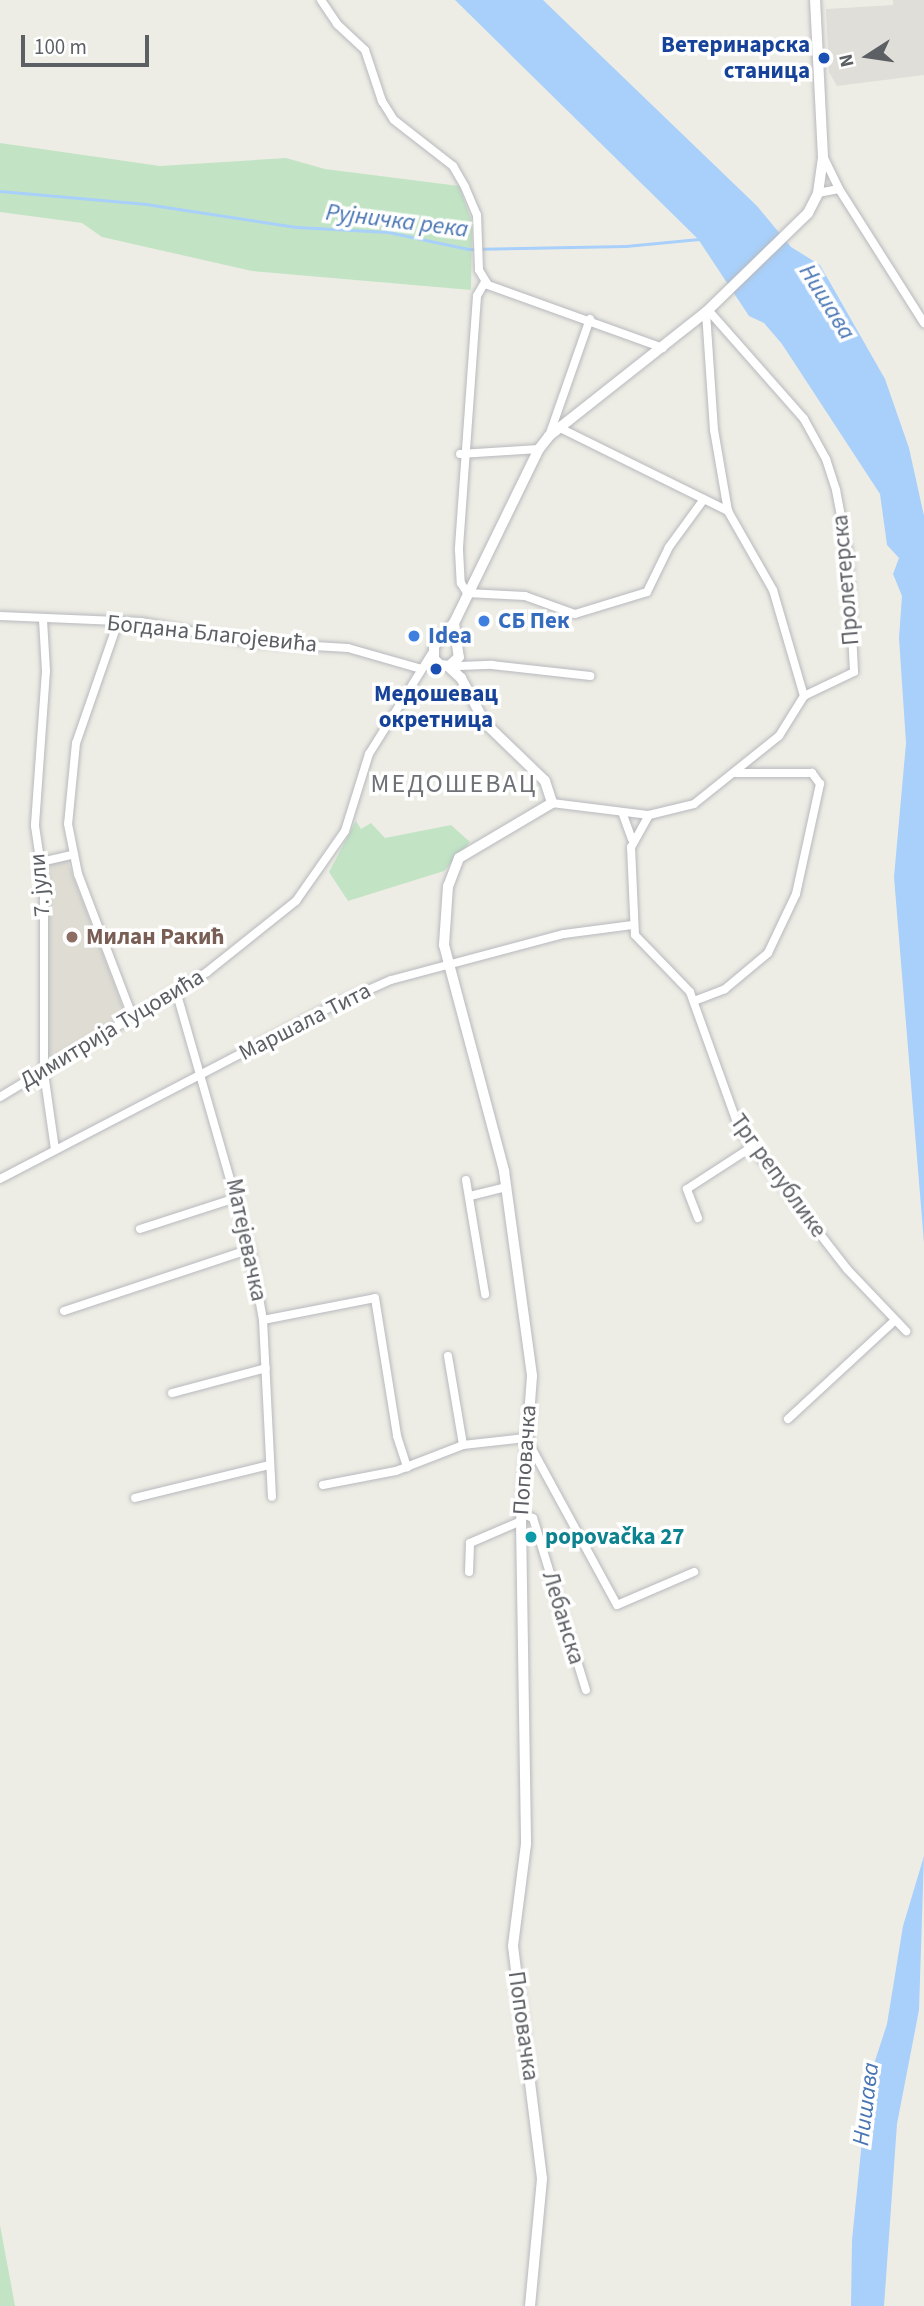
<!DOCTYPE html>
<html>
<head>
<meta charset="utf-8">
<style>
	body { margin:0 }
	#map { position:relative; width:924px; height:2306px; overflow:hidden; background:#eeede5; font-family:"Source Sans 3",sans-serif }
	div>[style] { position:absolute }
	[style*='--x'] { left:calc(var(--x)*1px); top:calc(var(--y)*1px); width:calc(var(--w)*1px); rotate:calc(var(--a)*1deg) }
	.industrial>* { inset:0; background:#e0ded9 }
	.education>* { inset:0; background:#dedcd3 }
	.green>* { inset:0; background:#c2e4c5 }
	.water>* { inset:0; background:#a8d0fa }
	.stream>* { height:2.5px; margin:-1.25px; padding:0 1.25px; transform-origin:1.25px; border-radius:1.25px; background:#a8d0fa }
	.roads { filter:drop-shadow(0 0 2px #b7b9be) drop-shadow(0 0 2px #b7b9be) }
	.street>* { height:8px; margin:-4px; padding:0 4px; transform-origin:4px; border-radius:4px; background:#fff }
	.secondary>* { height:10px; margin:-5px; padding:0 5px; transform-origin:5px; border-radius:5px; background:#fff }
	.dots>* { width:19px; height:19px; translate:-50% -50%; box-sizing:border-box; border:4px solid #fff; border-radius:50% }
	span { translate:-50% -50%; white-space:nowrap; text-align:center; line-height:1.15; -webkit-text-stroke:7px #fff; paint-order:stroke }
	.transit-label { font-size:23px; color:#164399; font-weight:700 }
	.right { translate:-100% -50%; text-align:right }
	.street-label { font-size:23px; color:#5c5f64 }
	.shop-label { font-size:23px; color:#366cbe; font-weight:700 }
	.left { translate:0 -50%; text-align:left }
	.education-label { font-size:23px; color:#785e54; font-weight:700 }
	.culture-label { font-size:23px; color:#0d838f; font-weight:700 }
	.water-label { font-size:24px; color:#4975b4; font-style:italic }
	.quarter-label { font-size:26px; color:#6e7176; letter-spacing:2px }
	.north { position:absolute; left:833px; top:21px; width:70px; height:70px; -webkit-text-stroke:5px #fff; paint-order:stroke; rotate:258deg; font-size:19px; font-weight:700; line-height:28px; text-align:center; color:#5c5f64 }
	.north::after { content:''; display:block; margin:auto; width:24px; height:32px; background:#5c5f64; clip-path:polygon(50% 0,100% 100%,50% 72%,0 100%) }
	.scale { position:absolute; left:21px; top:35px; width:128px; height:32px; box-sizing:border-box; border:4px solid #5c5f64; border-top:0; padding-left:9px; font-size:21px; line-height:24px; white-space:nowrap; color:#5c5f64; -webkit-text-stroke:5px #fff; paint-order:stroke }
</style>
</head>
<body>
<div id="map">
	<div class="industrial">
		<div style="clip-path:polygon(893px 0,924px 0,924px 75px,837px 86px,829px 72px,826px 9px,893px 5px)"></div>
	</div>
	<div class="education">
		<div style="clip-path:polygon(67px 860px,124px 1010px,114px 1021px,53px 1059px,48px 1057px,46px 865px)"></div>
	</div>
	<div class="green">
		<div style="clip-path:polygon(0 143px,160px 166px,286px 158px,325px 169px,459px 186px,472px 222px,471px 290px,252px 271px,102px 237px,82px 223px,0 212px)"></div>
		<div style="clip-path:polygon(356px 821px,361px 829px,371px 823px,385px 838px,451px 825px,470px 842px,444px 871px,348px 901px,329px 872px)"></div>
		<div style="clip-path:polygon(0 2225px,15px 2306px,0 2306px)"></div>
	</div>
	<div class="water">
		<div style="clip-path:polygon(455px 0,543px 0,757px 206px,791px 247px,820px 265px,885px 379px,909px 448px,924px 516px,924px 1243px,894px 877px,906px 743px,899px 638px,902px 596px,893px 574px,899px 558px,887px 545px,880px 494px,782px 344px,764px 323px,749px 316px,698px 239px)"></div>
		<div style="clip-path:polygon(924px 1856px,919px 2010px,897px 2124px,884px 2306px,851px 2306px,852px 2240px,864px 2121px,873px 2067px,887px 2024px,903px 1926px)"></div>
	</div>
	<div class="stream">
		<div style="--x:0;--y:191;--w:147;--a:5.1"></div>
		<div style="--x:146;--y:204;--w:153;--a:8.7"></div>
		<div style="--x:297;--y:227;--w:91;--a:3.1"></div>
		<div style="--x:388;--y:232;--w:83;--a:11.9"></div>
		<div style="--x:469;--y:249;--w:157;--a:-1.1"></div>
		<div style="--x:626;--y:246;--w:73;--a:-5.5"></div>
	</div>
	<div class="roads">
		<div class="street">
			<div style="--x:321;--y:0;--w:29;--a:56"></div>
			<div style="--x:337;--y:24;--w:38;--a:43"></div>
			<div style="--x:365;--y:50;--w:54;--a:71.6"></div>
			<div style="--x:382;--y:101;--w:22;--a:58"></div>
			<div style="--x:394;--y:120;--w:75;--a:37.9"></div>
			<div style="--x:453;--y:166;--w:24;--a:60"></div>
			<div style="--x:465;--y:187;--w:30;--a:67"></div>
			<div style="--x:477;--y:215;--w:55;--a:87.9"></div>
			<div style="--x:479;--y:270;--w:17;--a:59"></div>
			<div style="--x:488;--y:285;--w:186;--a:19.8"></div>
			<div style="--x:824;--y:158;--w:34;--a:64"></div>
			<div style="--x:839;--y:189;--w:159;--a:57.6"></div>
			<div style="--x:818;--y:193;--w:21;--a:-11"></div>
			<div style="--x:485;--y:282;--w:16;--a:120"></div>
			<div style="--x:477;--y:296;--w:255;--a:94.1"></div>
			<div style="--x:459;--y:550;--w:33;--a:87"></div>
			<div style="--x:461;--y:583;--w:12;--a:59"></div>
			<div style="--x:467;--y:593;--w:58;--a:3"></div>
			<div style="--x:525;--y:596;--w:53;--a:19.8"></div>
			<div style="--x:575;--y:614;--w:75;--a:-17"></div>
			<div style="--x:647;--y:592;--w:50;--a:-63.9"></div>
			<div style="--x:669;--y:547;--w:59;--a:-53.9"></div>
			<div style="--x:708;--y:310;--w:145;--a:48.6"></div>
			<div style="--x:804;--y:419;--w:46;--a:61.2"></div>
			<div style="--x:826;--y:459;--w:33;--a:72"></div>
			<div style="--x:836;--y:490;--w:64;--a:79.2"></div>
			<div style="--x:848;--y:553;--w:119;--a:87.1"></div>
			<div style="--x:854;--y:672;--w:55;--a:154.4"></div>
			<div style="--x:558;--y:427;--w:190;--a:26.3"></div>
			<div style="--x:549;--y:436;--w:124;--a:-70.7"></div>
			<div style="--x:460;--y:454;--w:79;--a:-3.6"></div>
			<div style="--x:0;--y:616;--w:141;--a:2.4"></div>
			<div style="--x:141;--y:622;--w:109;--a:10.6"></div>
			<div style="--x:248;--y:642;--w:100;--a:3.4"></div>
			<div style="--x:348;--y:648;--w:76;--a:16"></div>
			<div style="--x:43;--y:620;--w:51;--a:86.6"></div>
			<div style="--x:46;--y:671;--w:155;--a:94.1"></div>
			<div style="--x:35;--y:826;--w:61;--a:81.5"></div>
			<div style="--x:44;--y:886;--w:187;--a:90"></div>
			<div style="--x:44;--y:1073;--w:77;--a:81.8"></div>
			<div style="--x:118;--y:622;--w:128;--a:109.1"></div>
			<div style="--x:76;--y:743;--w:81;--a:95.6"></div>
			<div style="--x:68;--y:824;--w:51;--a:78.7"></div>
			<div style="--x:78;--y:874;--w:154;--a:69.1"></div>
			<div style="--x:459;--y:666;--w:33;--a:-2"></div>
			<div style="--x:492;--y:665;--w:99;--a:6.4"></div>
			<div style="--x:552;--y:803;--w:98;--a:7.1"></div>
			<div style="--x:649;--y:815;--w:46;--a:-13.7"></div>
			<div style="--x:694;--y:804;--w:109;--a:-38.7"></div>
			<div style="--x:779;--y:736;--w:47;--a:-58"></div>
			<div style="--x:804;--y:696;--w:110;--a:-106.3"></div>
			<div style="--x:773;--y:590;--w:91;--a:-119.7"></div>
			<div style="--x:728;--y:511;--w:82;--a:-99.8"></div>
			<div style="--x:714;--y:430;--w:118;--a:-93.9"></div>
			<div style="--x:622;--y:812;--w:29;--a:70"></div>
			<div style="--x:649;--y:815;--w:37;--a:119"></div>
			<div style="--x:631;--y:847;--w:88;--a:87.4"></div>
			<div style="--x:635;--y:935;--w:79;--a:46"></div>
			<div style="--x:690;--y:992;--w:148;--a:70.2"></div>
			<div style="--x:740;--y:1131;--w:175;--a:52.2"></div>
			<div style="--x:847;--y:1269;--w:86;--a:46.4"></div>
			<div style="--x:41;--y:862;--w:32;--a:-13"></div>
			<div style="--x:176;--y:991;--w:268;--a:74"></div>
			<div style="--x:250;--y:1249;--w:72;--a:79.6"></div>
			<div style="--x:263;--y:1320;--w:177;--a:87.1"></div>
			<div style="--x:694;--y:1001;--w:33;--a:-21"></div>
			<div style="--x:725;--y:989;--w:56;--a:-39.9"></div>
			<div style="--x:768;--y:953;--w:65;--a:-64.6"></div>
			<div style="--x:796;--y:894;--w:113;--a:-77.7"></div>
			<div style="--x:820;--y:784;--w:14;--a:-126"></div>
			<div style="--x:812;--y:773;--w:76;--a:180"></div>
			<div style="--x:0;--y:1097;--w:242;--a:-31.1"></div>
			<div style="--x:207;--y:972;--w:114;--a:-38.6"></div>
			<div style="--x:296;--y:901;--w:85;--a:-55"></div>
			<div style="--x:345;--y:831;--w:81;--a:-72.7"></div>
			<div style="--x:369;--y:754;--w:119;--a:-58"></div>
			<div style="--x:0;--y:1179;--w:370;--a:-27.5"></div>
			<div style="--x:328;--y:1008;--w:69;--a:-24"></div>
			<div style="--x:391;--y:980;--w:179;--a:-14.9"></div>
			<div style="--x:564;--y:934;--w:69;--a:-7.5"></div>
			<div style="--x:466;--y:1180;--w:116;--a:80.5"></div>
			<div style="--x:470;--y:1196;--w:38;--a:-14"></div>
			<div style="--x:698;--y:1218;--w:31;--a:-111"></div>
			<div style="--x:687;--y:1189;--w:77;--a:-32.9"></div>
			<div style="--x:140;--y:1229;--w:104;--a:-17.9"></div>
			<div style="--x:64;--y:1311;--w:196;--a:-18.4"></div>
			<div style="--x:263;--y:1320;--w:114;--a:-11.1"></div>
			<div style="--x:375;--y:1298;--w:140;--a:80.9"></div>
			<div style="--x:397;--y:1436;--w:33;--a:72"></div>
			<div style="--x:448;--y:1356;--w:90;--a:80.4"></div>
			<div style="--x:172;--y:1393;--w:97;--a:-14.9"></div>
			<div style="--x:788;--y:1419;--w:143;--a:-42.7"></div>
			<div style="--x:323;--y:1485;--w:74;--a:-10.9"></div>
			<div style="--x:396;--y:1471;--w:72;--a:-21.2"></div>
			<div style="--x:463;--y:1445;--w:63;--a:-6.3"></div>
			<div style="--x:526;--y:1438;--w:190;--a:61.4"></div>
			<div style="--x:617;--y:1605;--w:84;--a:-23.2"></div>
			<div style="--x:135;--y:1498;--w:138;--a:-13.8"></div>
			<div style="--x:521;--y:1513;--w:13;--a:23"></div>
			<div style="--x:533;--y:1518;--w:180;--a:72.9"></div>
			<div style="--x:469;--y:1572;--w:29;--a:-88"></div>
			<div style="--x:470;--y:1543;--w:56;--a:-23.3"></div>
		</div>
		<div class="secondary">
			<div style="--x:454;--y:623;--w:34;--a:82"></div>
			<div style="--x:459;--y:657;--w:13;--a:138"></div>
			<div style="--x:449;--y:666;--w:9;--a:-174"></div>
			<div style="--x:440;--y:665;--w:8;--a:-135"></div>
			<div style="--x:434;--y:659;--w:13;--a:-90"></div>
			<div style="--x:434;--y:646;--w:30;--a:-49"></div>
			<div style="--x:454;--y:623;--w:194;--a:-64"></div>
			<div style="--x:539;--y:449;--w:16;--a:-52"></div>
			<div style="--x:549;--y:436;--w:200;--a:-38.3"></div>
			<div style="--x:706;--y:312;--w:142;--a:-44.1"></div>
			<div style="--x:808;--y:213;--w:22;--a:-63"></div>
			<div style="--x:818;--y:193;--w:36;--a:-82"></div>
			<div style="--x:823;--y:157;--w:157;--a:-92.9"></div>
			<div style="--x:448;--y:666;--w:18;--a:43"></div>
			<div style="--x:461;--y:678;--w:51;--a:61.9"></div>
			<div style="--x:485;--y:723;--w:83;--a:44"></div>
			<div style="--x:545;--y:781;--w:23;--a:72"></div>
			<div style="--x:552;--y:803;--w:108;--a:149.4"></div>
			<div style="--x:459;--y:858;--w:30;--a:111"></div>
			<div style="--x:448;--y:886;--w:59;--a:93.9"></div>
			<div style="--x:444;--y:945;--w:234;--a:75.1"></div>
			<div style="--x:504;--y:1171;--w:207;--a:82.2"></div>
			<div style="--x:532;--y:1376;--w:145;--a:94.3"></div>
			<div style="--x:521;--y:1521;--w:323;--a:89.1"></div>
			<div style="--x:526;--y:1844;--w:103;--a:97.3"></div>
			<div style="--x:513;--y:1946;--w:235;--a:82.9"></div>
			<div style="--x:542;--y:2179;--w:128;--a:95.4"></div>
		</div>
	</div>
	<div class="dots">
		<div style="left:824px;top:58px;background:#1a4fb4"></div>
		<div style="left:484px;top:621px;background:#3f7fe0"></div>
		<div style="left:414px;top:636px;background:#3f7fe0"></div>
		<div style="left:436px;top:669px;background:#1a4fb4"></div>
		<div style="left:72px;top:937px;background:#8d6e63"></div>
		<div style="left:531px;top:1537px;background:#0f9aa8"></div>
	</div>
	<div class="transit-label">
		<span class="right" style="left:810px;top:58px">Ветеринарска<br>станица</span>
		<span style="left:436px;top:707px">Медошевац<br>окретница</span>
	</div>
	<div class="street-label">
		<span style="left:846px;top:580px;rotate:-95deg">Пролетерска</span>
		<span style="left:212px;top:634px;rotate:6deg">Богдана Благојевића</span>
		<span style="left:40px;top:885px;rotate:-95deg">7. јули</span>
		<span style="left:305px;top:1022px;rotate:-27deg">Маршала Тита</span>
		<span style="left:112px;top:1029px;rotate:-31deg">Димитрија Туцовића</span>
		<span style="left:778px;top:1176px;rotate:54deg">Трг републике</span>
		<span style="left:246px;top:1240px;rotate:78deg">Матејевачка</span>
		<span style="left:525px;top:1460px;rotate:-86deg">Поповачка</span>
		<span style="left:563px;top:1618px;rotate:73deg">Лебанска</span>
		<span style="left:523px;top:2026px;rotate:82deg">Поповачка</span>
	</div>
	<div class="shop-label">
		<span class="left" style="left:498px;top:621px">СБ Пек</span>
		<span class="left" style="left:428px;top:636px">Idea</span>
	</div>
	<div class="education-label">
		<span class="left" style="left:86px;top:937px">Милан Ракић</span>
	</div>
	<div class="culture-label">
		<span class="left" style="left:545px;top:1537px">popovačka 27</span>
	</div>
	<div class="water-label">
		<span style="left:397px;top:221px;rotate:7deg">Рујничка река</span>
		<span style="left:827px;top:302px;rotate:58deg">Нишава</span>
		<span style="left:866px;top:2104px;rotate:-83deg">Нишава</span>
	</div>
	<div class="quarter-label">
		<span style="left:454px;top:784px">МЕДОШЕВАЦ</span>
	</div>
	<div class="north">N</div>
	<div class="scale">100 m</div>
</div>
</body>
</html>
